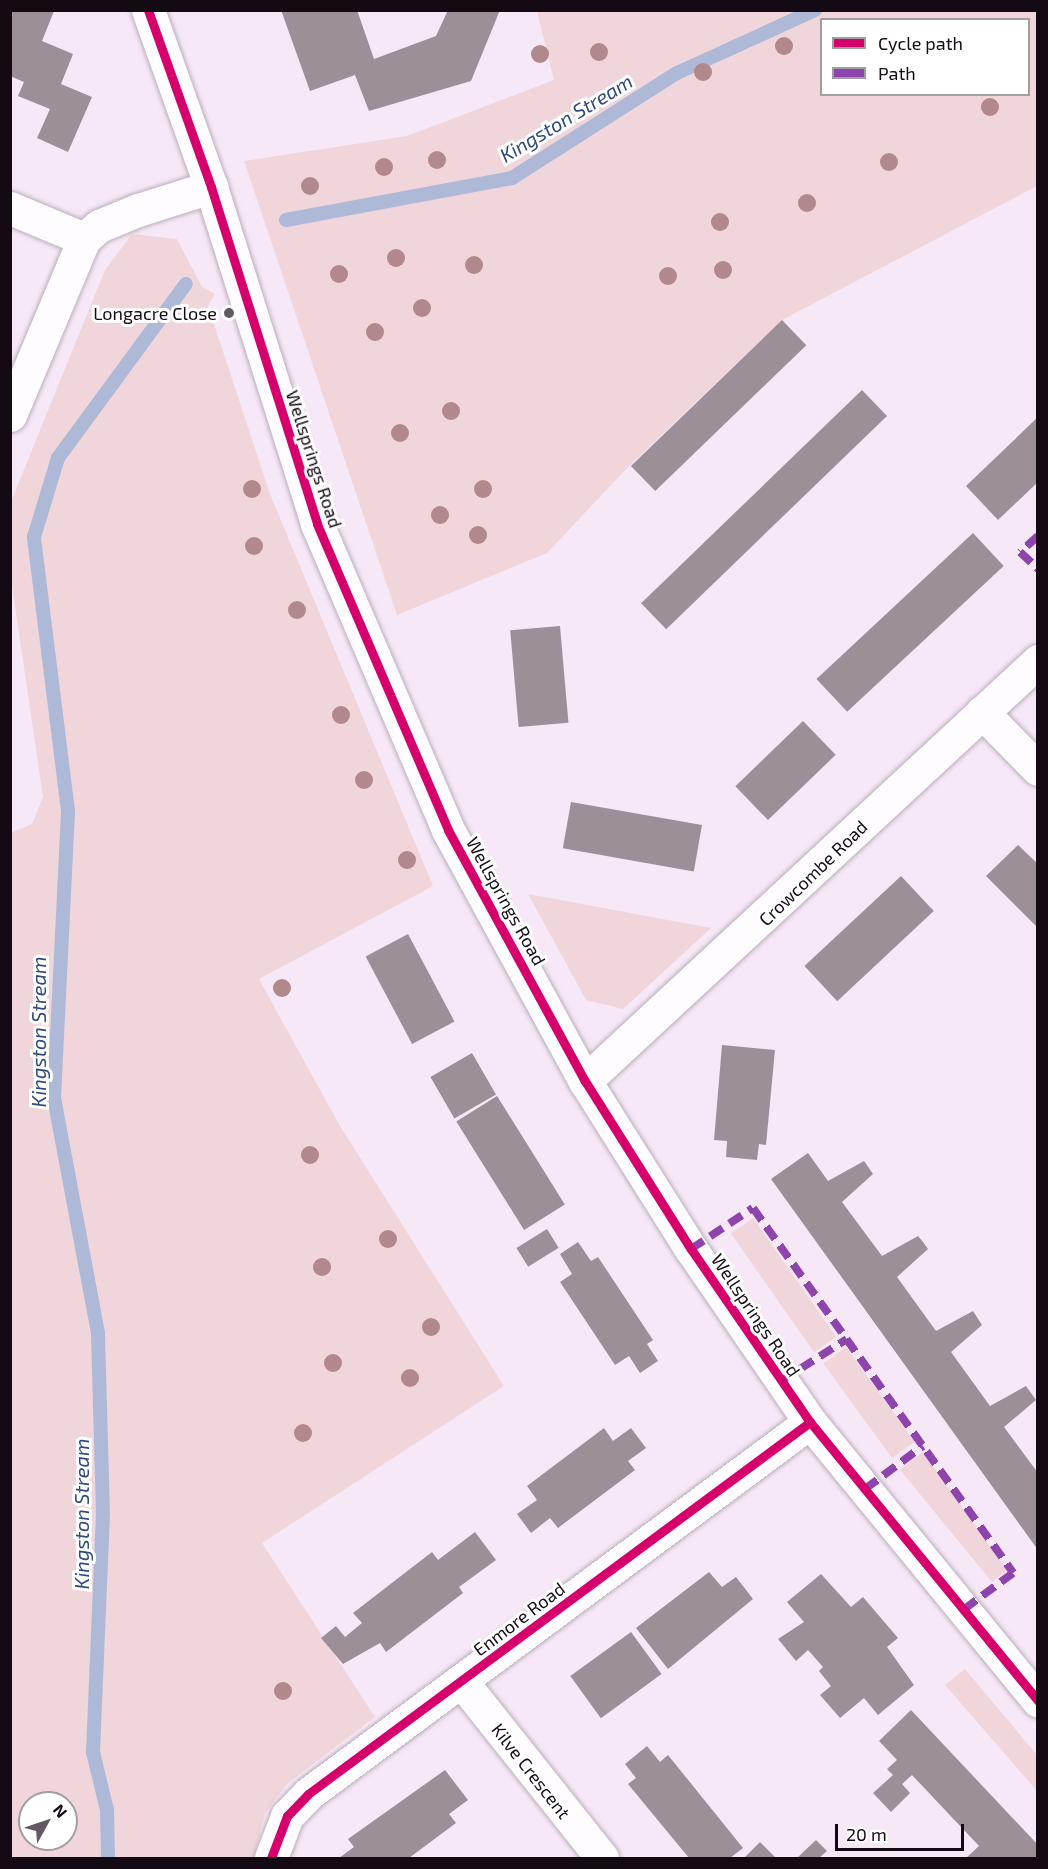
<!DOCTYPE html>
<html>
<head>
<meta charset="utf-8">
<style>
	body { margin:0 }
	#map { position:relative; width:1048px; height:1869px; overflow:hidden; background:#f7e8f8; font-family:"Exo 2",sans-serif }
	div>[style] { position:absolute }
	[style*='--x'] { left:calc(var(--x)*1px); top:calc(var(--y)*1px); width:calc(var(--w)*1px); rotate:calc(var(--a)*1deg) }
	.green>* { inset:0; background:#f0d6da; transform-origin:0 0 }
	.stream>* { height:14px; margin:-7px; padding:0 7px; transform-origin:7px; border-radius:7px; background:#aeb9d8 }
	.building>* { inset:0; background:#9c8f98; transform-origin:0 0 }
	.roads { filter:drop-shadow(0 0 2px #b9aeba) drop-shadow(0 0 2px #b9aeba) }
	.street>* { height:33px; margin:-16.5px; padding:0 16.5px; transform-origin:16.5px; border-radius:16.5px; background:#fefcfe }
	.quiet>* { height:8px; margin-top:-4px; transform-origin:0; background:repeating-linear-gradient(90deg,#8e44ad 0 15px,transparent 0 23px) }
	.cycleway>* { height:9px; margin:-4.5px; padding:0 4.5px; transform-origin:4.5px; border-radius:4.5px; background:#d6006c }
	.trees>* { width:18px; height:18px; margin:-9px; border-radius:50%; background:#b1888b }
	.dots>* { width:16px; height:16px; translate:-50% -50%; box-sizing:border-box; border:3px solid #fff; border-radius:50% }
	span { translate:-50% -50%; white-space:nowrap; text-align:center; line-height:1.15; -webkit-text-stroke:6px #fff; paint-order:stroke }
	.poi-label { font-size:18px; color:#130a14 }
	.right { translate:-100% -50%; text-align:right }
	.street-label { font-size:18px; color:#130a14 }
	.water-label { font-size:20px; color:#2d4a7b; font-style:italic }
	.frame { position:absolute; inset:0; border:12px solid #130a14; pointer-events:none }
	.legend { position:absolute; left:820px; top:18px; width:210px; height:78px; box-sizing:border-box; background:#fff; border:2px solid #a19da1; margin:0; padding:8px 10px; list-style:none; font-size:18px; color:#130a14 }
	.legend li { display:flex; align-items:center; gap:12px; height:30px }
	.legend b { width:30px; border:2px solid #a19da1 }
	.north { position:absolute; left:18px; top:1791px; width:60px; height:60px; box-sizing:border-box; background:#fff; border:2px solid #a19da1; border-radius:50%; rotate:50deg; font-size:16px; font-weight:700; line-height:24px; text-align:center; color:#130a14 }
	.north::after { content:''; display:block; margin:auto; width:21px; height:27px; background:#635864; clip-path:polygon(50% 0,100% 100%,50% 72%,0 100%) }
	.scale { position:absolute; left:835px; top:1824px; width:129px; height:27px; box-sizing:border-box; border:3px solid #130a14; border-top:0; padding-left:8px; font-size:18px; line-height:21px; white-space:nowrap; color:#130a14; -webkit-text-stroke:4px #fff; paint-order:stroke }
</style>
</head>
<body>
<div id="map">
	<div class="green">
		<div style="clip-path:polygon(evenodd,537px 11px,1037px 11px,1037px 186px,782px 320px,630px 465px,547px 553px,397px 615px,244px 161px,407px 136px,554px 80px,537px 11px,822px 20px,1028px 20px,1028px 94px,822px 94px,822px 20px)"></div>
		<div style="clip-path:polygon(evenodd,132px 234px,177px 239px,202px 287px,215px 294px,208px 306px,270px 494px,433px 886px,259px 979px,340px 1126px,504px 1386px,262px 1543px,375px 1717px,288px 1783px,265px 1813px,254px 1858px,11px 1858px,10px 833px,32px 824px,43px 797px,11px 579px,10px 504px,105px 270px,132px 234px,30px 1803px,66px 1803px,66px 1839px,30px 1839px,30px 1803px)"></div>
		<div style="clip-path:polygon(528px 894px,711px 928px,623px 1009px,586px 1000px)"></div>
		<div style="left:753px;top:1218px;width:145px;height:27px;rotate:55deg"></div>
		<div style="left:846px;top:1347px;width:117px;height:28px;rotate:54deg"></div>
		<div style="clip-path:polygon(923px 1452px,1007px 1570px,992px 1582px,900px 1470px)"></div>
		<div style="clip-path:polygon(965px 1669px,1037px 1755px,1037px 1791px,945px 1685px)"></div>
	</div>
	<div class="stream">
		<div style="--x:286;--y:220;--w:230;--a:-10.5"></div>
		<div style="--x:512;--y:178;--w:196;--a:-32.5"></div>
		<div style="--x:677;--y:73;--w:152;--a:-24.5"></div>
		<div style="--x:108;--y:1858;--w:48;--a:-91.2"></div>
		<div style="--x:107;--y:1810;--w:60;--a:-103.6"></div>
		<div style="--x:93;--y:1752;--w:238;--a:-87.6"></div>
		<div style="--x:103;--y:1514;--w:181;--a:-91.6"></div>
		<div style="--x:98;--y:1333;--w:239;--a:-100.6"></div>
		<div style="--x:54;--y:1098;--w:287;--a:-87.2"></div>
		<div style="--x:68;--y:811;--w:276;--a:-97.1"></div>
		<div style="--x:34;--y:537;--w:83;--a:-73.1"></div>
		<div style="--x:58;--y:458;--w:216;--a:-53.7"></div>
	</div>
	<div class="building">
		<div style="clip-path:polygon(10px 10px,54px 11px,42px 41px,73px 54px,61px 84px,92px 97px,68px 152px,37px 138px,50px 109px,18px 96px,24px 82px,10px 76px)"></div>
		<div style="clip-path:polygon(281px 10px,357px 10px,374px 59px,436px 36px,448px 10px,500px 10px,471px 81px,369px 111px,355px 75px,310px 91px)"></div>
		<div style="left:782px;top:320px;width:35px;height:210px;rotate:46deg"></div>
		<div style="left:862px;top:390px;width:36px;height:307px;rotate:46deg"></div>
		<div style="clip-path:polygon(1038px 417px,1038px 482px,998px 520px,966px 486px)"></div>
		<div style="left:973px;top:533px;width:45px;height:214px;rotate:47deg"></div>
		<div style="left:560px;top:626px;width:97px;height:50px;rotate:85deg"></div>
		<div style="left:803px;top:721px;width:47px;height:94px;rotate:46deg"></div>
		<div style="left:571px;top:802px;width:133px;height:47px;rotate:10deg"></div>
		<div style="clip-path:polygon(1018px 845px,1038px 864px,1038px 928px,986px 876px)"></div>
		<div style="left:901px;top:876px;width:48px;height:132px;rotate:47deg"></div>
		<div style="left:408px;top:934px;width:99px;height:48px;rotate:62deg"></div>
		<div style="clip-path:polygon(722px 1045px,775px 1050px,766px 1145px,759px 1144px,757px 1160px,726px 1157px,727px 1141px,714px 1140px)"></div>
		<div style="left:472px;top:1053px;width:48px;height:48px;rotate:60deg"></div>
		<div style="left:497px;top:1096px;width:128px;height:48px;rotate:58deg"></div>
		<div style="clip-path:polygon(808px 1153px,828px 1181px,864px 1161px,873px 1174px,842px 1202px,882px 1256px,918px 1236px,923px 1242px,928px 1249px,897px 1277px,936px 1331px,973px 1311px,982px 1325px,951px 1352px,990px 1406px,1026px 1386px,1036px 1400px,1004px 1427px,1038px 1473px,1038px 1550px,771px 1179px)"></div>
		<div style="left:547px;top:1229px;width:22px;height:36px;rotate:58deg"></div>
		<div style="clip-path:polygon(578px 1242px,591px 1261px,598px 1257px,653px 1340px,647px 1344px,658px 1361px,640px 1373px,629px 1356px,615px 1365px,560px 1282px,572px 1274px,560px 1254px)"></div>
		<div style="clip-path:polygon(604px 1428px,613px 1441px,631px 1428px,646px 1448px,628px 1461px,635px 1470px,558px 1528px,550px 1518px,531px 1533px,517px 1514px,537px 1500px,527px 1486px)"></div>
		<div style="clip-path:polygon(475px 1532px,496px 1560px,459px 1587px,463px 1593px,386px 1652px,380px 1643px,343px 1664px,321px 1638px,336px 1626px,345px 1637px,362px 1623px,353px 1613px,432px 1552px,438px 1560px)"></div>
		<div style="clip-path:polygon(709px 1572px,722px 1587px,736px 1577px,753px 1599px,668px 1669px,636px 1628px)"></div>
		<div style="clip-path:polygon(821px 1574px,851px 1607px,863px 1597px,898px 1638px,887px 1647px,914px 1685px,878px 1715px,864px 1698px,840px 1718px,820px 1695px,831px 1686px,819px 1671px,823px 1667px,808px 1650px,796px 1661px,778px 1639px,804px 1622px,787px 1602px)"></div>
		<div style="left:631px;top:1632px;width:52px;height:75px;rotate:54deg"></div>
		<div style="clip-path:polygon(911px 1710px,1038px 1845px,1038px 1858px,966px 1858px,979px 1846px,912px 1775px,902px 1784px,910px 1793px,891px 1812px,873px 1793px,893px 1775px,887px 1769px,897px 1760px,879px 1741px)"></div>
		<div style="clip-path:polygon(647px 1746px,660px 1762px,668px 1755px,743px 1848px,730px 1858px,689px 1858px,628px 1784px,636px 1778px,625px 1764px)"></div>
		<div style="clip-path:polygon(445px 1770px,468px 1800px,449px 1814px,456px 1823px,409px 1858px,339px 1858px,354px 1847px,348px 1839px)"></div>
		<div style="clip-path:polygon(816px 1840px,827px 1851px,819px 1858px,797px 1858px)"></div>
		<div style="clip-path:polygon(760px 1842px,776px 1858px,744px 1858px)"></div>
	</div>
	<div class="roads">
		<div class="street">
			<div style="--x:148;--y:10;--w:188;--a:70.4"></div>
			<div style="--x:211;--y:187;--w:353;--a:72.5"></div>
			<div style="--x:317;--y:524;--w:333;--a:66.8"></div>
			<div style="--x:448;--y:830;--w:286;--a:61.4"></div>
			<div style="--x:585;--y:1081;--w:199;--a:57.8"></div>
			<div style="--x:691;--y:1249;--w:210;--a:55.5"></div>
			<div style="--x:810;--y:1422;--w:360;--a:50.7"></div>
			<div style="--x:10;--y:208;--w:80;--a:22.7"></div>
			<div style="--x:10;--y:415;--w:191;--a:-67.2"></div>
			<div style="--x:84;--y:239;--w:20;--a:-41"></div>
			<div style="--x:99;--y:226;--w:42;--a:-22.3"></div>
			<div style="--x:138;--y:210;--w:77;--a:-17.5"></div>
			<div style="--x:982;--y:712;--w:80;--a:45.5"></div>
			<div style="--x:585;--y:1081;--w:618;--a:-42.84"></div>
			<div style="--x:462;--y:1682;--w:225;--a:51.5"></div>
			<div style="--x:271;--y:1858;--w:45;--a:-69.1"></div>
			<div style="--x:287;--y:1816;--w:30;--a:-46"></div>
			<div style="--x:308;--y:1794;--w:625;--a:-36.54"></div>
		</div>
	</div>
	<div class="quiet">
		<div style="--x:1038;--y:536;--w:24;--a:138"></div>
		<div style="--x:1020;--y:552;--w:25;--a:43"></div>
		<div style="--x:691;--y:1249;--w:74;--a:-33.5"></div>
		<div style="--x:753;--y:1208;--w:448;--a:54.5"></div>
		<div style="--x:1013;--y:1573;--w:62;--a:143.5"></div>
		<div style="--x:781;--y:1381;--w:78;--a:-32.5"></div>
		<div style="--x:865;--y:1489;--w:72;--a:-36.6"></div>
	</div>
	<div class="cycleway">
		<div style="--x:148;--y:10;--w:188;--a:70.4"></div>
		<div style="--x:211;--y:187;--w:353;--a:72.5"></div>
		<div style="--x:317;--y:524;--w:333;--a:66.8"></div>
		<div style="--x:448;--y:830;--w:286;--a:61.4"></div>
		<div style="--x:585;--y:1081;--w:199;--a:57.8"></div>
		<div style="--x:691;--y:1249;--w:210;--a:55.5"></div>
		<div style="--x:810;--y:1422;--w:360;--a:50.7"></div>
		<div style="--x:271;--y:1858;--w:45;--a:-69.1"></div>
		<div style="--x:287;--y:1816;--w:30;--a:-46"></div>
		<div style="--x:308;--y:1794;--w:625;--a:-36.54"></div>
	</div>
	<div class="trees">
		<div style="left:784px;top:46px"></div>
		<div style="left:599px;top:52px"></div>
		<div style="left:540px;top:54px"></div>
		<div style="left:703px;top:72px"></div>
		<div style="left:990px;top:107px"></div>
		<div style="left:437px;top:160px"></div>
		<div style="left:889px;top:162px"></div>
		<div style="left:384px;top:167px"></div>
		<div style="left:310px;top:186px"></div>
		<div style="left:807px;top:203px"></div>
		<div style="left:720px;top:222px"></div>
		<div style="left:396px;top:258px"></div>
		<div style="left:474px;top:265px"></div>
		<div style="left:723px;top:270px"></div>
		<div style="left:339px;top:274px"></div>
		<div style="left:668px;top:276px"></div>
		<div style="left:422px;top:308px"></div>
		<div style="left:375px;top:332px"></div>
		<div style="left:451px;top:411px"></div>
		<div style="left:400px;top:433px"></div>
		<div style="left:252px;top:489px"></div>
		<div style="left:483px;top:489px"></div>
		<div style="left:440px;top:515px"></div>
		<div style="left:478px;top:535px"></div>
		<div style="left:254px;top:546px"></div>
		<div style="left:297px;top:610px"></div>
		<div style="left:341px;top:715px"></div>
		<div style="left:364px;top:780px"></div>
		<div style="left:407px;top:860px"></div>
		<div style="left:282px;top:988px"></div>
		<div style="left:310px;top:1155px"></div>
		<div style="left:388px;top:1239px"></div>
		<div style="left:322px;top:1267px"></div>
		<div style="left:431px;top:1327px"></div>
		<div style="left:333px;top:1363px"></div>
		<div style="left:410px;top:1378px"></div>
		<div style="left:303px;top:1433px"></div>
		<div style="left:283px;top:1691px"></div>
	</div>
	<div class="dots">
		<div style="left:229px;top:313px;background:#635864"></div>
	</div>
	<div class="poi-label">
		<span class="right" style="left:217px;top:313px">Longacre Close</span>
	</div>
	<div class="street-label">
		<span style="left:314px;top:459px;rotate:72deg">Wellsprings Road</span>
		<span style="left:813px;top:873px;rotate:-44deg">Crowcombe Road</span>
		<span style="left:506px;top:901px;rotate:61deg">Wellsprings Road</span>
		<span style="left:756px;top:1315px;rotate:56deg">Wellsprings Road</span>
		<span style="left:519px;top:1619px;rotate:-37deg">Enmore Road</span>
		<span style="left:531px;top:1771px;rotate:52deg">Kilve Crescent</span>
	</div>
	<div class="water-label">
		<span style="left:566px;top:118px;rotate:-31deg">Kingston Stream</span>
		<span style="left:38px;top:1032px;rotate:-90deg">Kingston Stream</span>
		<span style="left:81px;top:1514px;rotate:-90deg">Kingston Stream</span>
	</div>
	<div class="frame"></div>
	<ul class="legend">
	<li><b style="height:8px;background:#d6006c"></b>Cycle path</li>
	<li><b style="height:8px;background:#8e44ad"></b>Path</li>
	</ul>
	<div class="north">N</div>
	<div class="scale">20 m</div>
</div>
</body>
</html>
